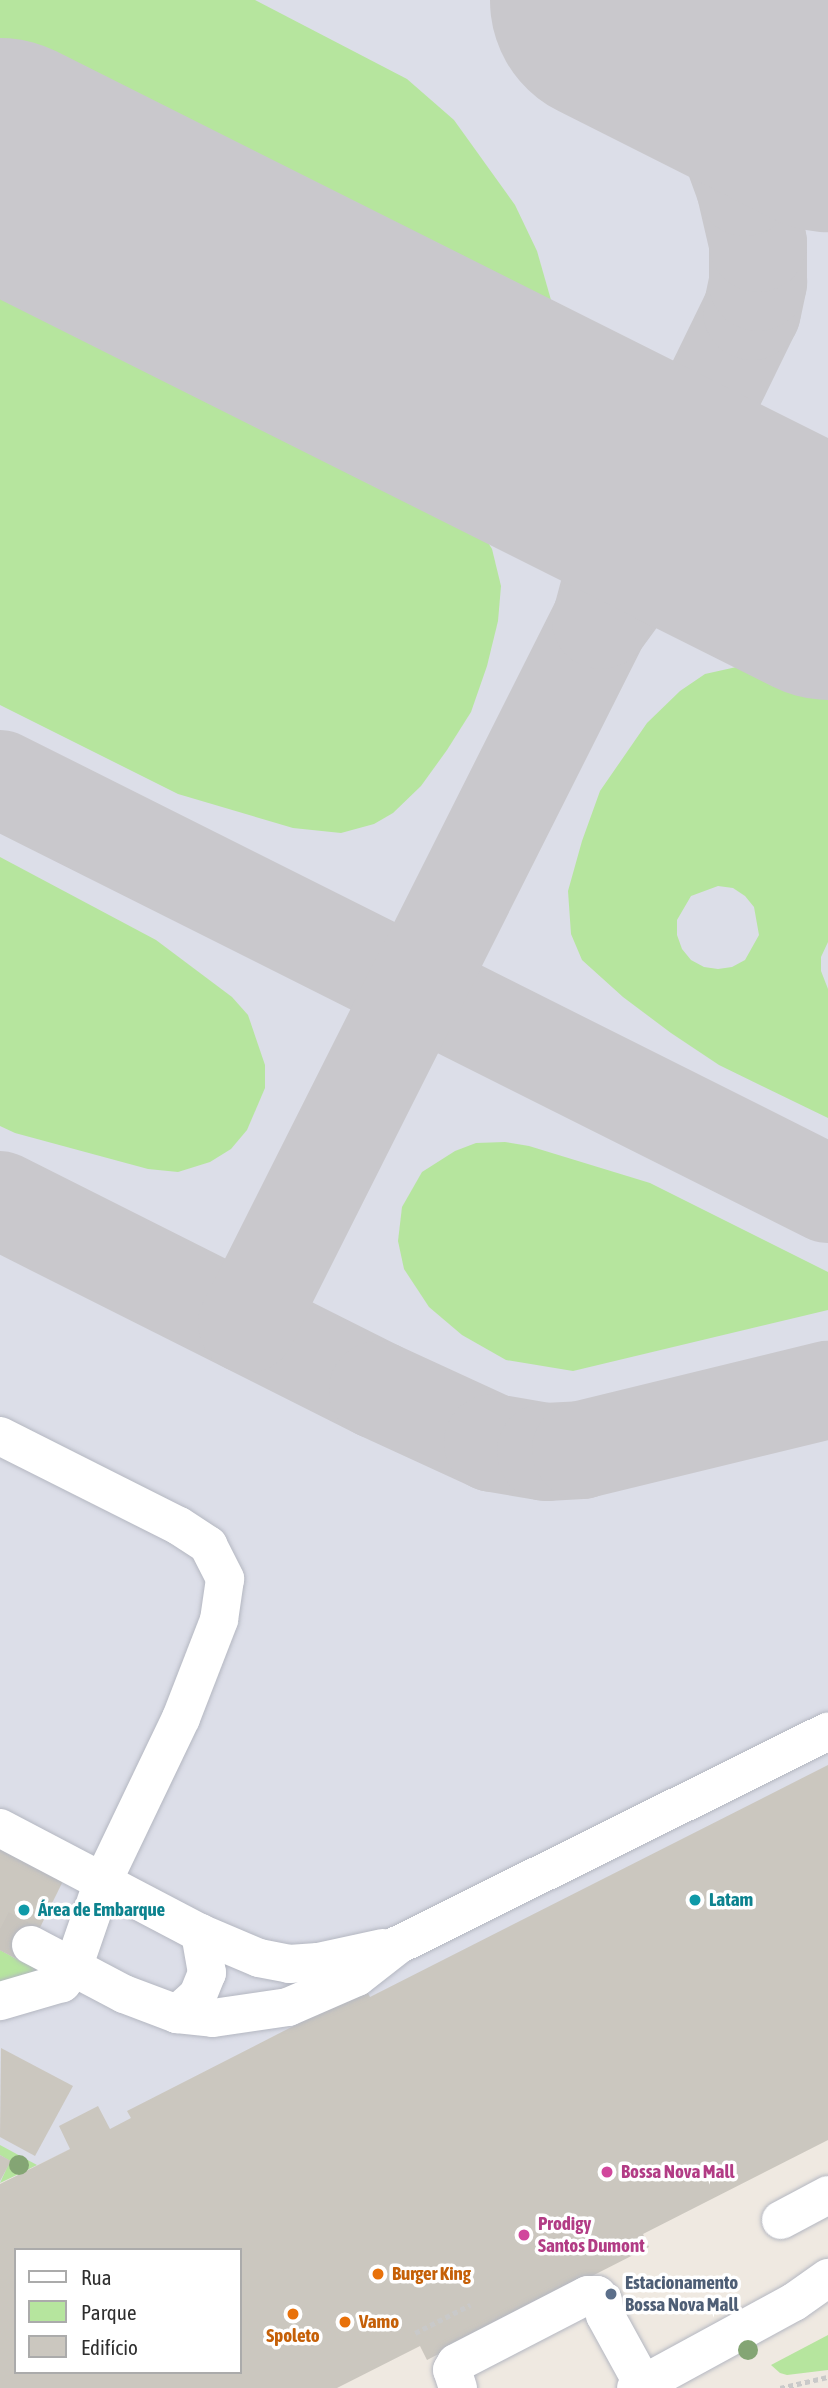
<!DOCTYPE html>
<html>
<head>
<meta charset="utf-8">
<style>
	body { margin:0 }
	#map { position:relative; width:828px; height:2388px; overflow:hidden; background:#efe9e1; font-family:"Asap Condensed",sans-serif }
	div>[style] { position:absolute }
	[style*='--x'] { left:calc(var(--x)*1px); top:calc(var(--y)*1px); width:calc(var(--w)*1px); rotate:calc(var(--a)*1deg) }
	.airport>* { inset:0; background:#dcdee8 }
	.green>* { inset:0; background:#b6e59e }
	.taxiway>* { height:98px; margin:-49px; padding:0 49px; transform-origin:49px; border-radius:49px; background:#c9c8cc }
	.runway>* { height:247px; margin:-123.5px; padding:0 123.5px; transform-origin:123.5px; border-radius:123.5px; background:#c9c8cc }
	.building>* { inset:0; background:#cbc7bf }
	.minor-tunnel>* { height:38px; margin-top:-19px; transform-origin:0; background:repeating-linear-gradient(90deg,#c8c4bd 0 38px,transparent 0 57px) }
	.path>* { height:4.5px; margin-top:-2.25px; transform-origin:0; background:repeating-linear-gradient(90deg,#c9c9c9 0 5px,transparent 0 8.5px) }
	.roads { filter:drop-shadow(0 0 2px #b4b7c1) drop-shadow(0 0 2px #b4b7c1) }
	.minor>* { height:38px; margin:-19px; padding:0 19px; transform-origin:19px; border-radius:19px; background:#fff }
	.trees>* { width:20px; height:20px; margin:-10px; border-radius:50%; background:#84a574 }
	.dots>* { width:19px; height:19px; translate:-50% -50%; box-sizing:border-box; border:4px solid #fff; border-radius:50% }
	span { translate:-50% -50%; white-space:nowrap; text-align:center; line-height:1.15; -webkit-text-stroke:7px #fff; paint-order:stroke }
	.culture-label { font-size:19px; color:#0d838f; font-weight:700 }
	.left { translate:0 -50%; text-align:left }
	.hotel-label { font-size:19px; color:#b23c85; font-weight:700 }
	.food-label { font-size:19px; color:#c56008; font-weight:700 }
	.service-label { font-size:19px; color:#4e5e75; font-weight:700 }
	.legend { position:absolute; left:14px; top:2248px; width:228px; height:126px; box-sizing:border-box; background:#fff; border:2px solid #ababab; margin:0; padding:9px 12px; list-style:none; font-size:21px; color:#2e2e2e }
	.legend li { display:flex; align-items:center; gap:14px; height:35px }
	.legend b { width:35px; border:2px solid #ababab }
</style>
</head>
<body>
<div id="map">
	<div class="airport">
		<div style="clip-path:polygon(0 0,828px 0,828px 1964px,519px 2136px,240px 2279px,240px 2250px,67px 2151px,0 2183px)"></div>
	</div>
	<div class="green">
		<div style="clip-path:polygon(0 0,255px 0,407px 79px,454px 120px,515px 205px,537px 251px,555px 314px,551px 318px,0 43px)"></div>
		<div style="clip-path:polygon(0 275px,442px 495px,462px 508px,476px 523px,492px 549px,501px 586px,498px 621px,487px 666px,471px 712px,447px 750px,421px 786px,393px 813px,374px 824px,341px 833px,293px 828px,178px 794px,0 705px)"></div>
		<div style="clip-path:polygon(evenodd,741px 666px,769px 666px,828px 686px,828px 942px,821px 957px,821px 971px,828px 989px,828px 1118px,719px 1065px,671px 1033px,623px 997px,582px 960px,571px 934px,568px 891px,582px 841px,600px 791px,647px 723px,680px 691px,705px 674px,741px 666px,718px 886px,733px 888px,745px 896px,754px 907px,759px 935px,745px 960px,732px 967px,718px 969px,704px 967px,691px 960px,682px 949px,677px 935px,677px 920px,691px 896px,718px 886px)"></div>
		<div style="clip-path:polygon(0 857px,156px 940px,232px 997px,248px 1015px,265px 1065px,265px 1088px,247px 1130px,231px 1149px,210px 1162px,178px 1172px,148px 1169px,15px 1133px,0 1126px)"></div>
		<div style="clip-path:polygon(505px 1142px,529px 1146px,650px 1183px,828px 1272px,828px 1310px,573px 1371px,506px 1360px,462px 1335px,429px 1307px,404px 1269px,398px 1241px,402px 1207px,422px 1172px,455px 1151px,476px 1143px)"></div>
		<div style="clip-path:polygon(0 1950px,22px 1962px,40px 1970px,0 1992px)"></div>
		<div style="clip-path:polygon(0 2145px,37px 2165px,0 2183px,10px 2161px,0 2155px)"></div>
		<div style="clip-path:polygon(828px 2335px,828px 2370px,787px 2375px,780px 2373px,771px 2365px)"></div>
	</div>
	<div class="taxiway">
		<div style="--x:534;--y:430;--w:53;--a:42.7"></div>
		<div style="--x:573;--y:466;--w:33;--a:49"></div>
		<div style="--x:595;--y:491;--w:28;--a:67"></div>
		<div style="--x:606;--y:517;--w:27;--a:77"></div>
		<div style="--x:612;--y:543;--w:33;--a:88"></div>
		<div style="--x:613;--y:576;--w:42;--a:105"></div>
		<div style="--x:604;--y:617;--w:41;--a:-54"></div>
		<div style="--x:628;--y:584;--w:26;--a:-37"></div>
		<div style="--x:649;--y:568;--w:33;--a:-25"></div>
		<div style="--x:679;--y:554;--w:35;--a:-10"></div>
		<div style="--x:713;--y:548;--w:90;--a:9.6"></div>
		<div style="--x:0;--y:779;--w:926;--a:26.62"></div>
		<div style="--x:0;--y:1200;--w:423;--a:26.7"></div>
		<div style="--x:378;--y:1390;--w:127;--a:24.7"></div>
		<div style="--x:493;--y:1443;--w:54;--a:9.6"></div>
		<div style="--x:546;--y:1452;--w:35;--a:-3"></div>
		<div style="--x:581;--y:1450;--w:254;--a:-13.7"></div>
		<div style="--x:247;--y:1324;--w:788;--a:-63.3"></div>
		<div style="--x:601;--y:620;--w:344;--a:-64"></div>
		<div style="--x:752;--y:311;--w:30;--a:-78"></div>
		<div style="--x:758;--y:282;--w:39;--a:-90"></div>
		<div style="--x:758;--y:243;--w:57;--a:-103.1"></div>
		<div style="--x:745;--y:187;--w:90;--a:-110"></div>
		<div style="--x:714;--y:102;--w:23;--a:-115"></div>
		<div style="--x:704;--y:81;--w:123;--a:-138.6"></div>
	</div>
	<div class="runway">
		<div style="--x:613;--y:0;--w:241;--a:26.7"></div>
		<div style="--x:0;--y:161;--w:926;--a:26.62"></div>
	</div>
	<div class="building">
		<div style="clip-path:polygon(evenodd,828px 1765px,828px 2140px,643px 2234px,649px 2247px,427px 2360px,420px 2346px,337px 2388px,0 2388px,0 2184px,70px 2149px,59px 2126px,98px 2106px,110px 2129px,131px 2118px,127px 2111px,366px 1989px,370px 1997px,828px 1765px,16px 2250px,240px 2250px,240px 2372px,16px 2372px,16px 2250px)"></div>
		<div style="clip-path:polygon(0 1842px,66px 1875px,23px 1962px,0 1950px)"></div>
		<div style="clip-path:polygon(1px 2048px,73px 2086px,35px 2156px,0 2137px)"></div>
		<div style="clip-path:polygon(0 2155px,11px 2161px,0 2181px)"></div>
	</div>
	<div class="minor-tunnel">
		<div style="--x:0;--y:1929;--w:35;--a:27"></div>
	</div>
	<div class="path">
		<div style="--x:415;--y:2333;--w:62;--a:-27"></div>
		<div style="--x:780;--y:2388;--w:49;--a:-12.9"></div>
	</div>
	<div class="roads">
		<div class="minor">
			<div style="--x:0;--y:1436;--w:200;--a:26.7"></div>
			<div style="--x:179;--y:1526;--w:35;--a:33"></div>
			<div style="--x:208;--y:1545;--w:38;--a:63"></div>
			<div style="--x:225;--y:1579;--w:41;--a:98.3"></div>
			<div style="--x:219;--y:1620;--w:105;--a:111.2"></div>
			<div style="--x:181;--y:1718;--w:181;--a:115.6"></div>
			<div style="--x:103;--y:1881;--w:92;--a:109"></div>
			<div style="--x:73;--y:1968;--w:19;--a:126"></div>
			<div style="--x:62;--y:1983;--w:65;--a:163.8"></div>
			<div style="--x:0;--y:1828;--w:226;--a:27.7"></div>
			<div style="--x:200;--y:1933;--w:64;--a:23"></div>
			<div style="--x:259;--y:1958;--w:31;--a:11"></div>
			<div style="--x:289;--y:1964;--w:29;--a:-4"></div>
			<div style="--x:318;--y:1962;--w:66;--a:-12.3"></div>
			<div style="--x:31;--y:1945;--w:105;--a:27.8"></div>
			<div style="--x:124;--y:1994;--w:57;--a:20.7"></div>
			<div style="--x:177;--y:2014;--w:36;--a:6"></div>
			<div style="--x:213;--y:2018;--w:76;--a:-8.3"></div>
			<div style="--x:288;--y:2007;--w:75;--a:-23.5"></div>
			<div style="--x:357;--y:1977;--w:52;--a:-38"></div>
			<div style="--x:398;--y:1945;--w:480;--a:-26.4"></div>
			<div style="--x:177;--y:2014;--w:28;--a:-42"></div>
			<div style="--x:198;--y:1995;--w:24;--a:-68"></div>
			<div style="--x:207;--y:1973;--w:41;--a:-99.9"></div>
			<div style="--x:781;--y:2220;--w:53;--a:-28"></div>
			<div style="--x:458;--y:2388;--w:19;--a:-108"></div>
			<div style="--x:452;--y:2370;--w:8;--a:-60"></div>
			<div style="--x:456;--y:2363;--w:148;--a:-27.3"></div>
			<div style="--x:588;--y:2295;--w:9;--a:0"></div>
			<div style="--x:597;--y:2295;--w:8;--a:45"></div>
			<div style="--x:603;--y:2301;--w:14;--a:82"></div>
			<div style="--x:605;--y:2315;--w:79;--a:61.2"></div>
			<div style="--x:636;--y:2388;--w:180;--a:-28.6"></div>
			<div style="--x:794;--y:2302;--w:42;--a:-35.2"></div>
		</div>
	</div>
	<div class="trees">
		<div style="left:19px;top:2165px"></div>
		<div style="left:748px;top:2350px"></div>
	</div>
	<div class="dots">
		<div style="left:695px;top:1900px;background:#0f9aa8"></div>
		<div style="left:24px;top:1910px;background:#0f9aa8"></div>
		<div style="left:607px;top:2172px;background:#d1479c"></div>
		<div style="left:524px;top:2235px;background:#d1479c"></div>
		<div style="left:378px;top:2274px;background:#e8710a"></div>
		<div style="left:611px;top:2294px;background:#5c6f8a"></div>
		<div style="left:293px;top:2314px;background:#e8710a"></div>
		<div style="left:345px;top:2322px;background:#e8710a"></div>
	</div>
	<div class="culture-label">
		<span class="left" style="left:709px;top:1900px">Latam</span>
		<span class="left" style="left:38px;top:1910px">Área de Embarque</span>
	</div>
	<div class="hotel-label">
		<span class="left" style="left:621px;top:2172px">Bossa Nova Mall</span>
		<span class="left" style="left:538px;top:2235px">Prodigy<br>Santos Dumont</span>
	</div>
	<div class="food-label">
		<span class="left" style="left:392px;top:2274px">Burger King</span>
		<span class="left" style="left:359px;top:2322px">Vamo</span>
		<span style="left:293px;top:2336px">Spoleto</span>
	</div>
	<div class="service-label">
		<span class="left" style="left:625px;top:2294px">Estacionamento<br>Bossa Nova Mall</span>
	</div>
	<ul class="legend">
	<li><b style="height:9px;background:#fff"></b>Rua</li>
	<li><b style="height:19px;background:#b6e59e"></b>Parque</li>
	<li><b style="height:19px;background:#cbc7bf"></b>Edifício</li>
	</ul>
</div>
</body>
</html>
